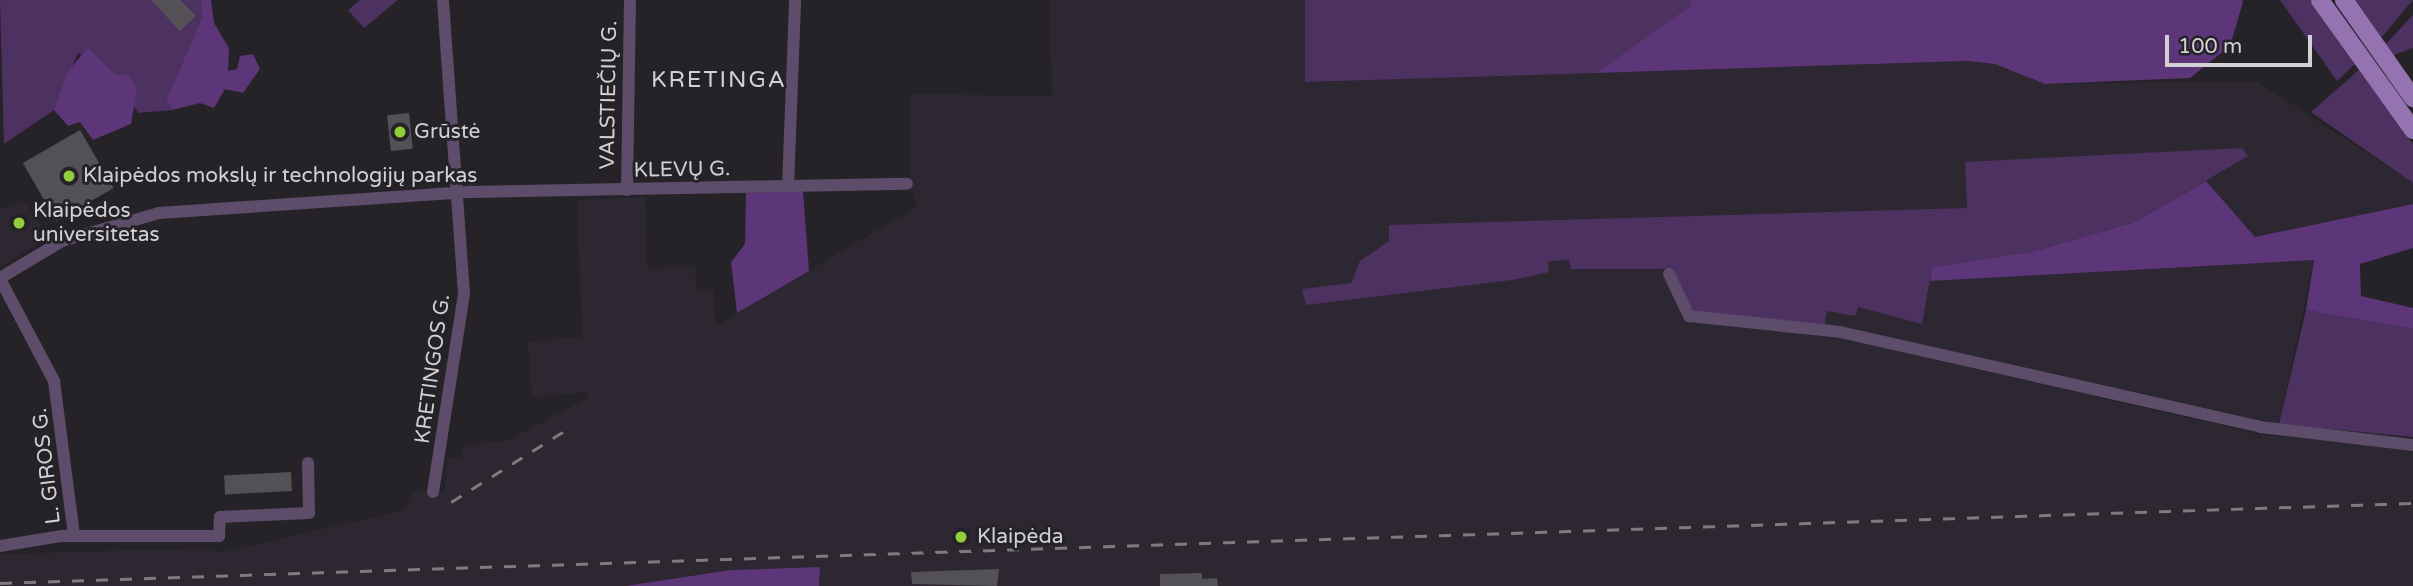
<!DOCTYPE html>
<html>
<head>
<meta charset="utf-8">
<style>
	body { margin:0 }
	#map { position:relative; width:2413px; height:586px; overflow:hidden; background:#252327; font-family:"Varela Round",sans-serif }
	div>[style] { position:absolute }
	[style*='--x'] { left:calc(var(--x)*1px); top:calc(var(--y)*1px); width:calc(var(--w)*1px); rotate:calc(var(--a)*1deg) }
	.built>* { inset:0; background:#2c2731 }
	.green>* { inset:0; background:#4d3261 }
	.forest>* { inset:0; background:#5d3679 }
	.building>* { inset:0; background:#535155; transform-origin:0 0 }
	.minor>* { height:12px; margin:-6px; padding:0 6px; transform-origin:6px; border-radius:6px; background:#5d4c6a }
	.primary>* { height:18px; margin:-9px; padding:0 9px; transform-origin:9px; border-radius:9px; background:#9573b0 }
	.rail>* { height:2.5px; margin-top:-1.25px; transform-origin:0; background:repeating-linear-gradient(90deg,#7c7b7e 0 12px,transparent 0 24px) }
	.dots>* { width:19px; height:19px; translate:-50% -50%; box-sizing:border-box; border:4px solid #252327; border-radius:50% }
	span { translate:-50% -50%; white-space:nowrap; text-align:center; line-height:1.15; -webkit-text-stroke:6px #252327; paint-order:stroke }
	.street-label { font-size:21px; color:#d2d1d3 }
	.poi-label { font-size:21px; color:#d2d1d3 }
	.left { translate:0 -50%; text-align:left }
	.neighbourhood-label { font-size:23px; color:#d2d1d3; letter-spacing:2px }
	.scale { position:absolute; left:2165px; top:35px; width:147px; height:32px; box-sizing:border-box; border:4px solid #d2d1d3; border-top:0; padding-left:9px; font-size:21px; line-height:24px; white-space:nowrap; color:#d2d1d3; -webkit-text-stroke:5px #252327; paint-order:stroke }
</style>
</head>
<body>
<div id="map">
	<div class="built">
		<div style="clip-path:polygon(1049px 0,1305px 0,1306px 82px,1967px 61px,1995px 64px,2045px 84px,2256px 81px,2413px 183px,2413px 204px,2255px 237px,2208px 185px,2031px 252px,1930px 281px,2314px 260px,2279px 424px,1919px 344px,1924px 357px,2258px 434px,2413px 449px,2413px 586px,819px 586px,820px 567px,731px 570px,625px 586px,0 586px,0 554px,215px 548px,218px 553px,405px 510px,412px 491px,444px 492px,448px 459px,462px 457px,463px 445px,506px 441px,588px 398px,587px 392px,532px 398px,528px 342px,582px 337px,577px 200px,645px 197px,647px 268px,695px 267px,696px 289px,713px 289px,716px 326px,918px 206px,910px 190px,910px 94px,1052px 96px)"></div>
		<div style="clip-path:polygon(24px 202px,49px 237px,0 267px,0 208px)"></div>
	</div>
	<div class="green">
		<div style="clip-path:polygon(0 0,201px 0,202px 18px,166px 100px,172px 110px,138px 113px,116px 75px,78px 53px,54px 110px,4px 144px)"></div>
		<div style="clip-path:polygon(360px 0,398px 0,364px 28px,348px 10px)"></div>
		<div style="clip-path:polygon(1305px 0,1690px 0,1693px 5px,1596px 73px,1305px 82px)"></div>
		<div style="clip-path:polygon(2280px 0,2310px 0,2355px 64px,2337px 81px)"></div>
		<div style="clip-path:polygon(2354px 0,2413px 0,2380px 39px)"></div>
		<div style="clip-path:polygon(2413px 15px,2413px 48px,2393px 55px,2384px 46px)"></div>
		<div style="clip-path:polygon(2359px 70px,2413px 144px,2413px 183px,2311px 112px)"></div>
		<div style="clip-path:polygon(2242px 148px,2248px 156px,2135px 222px,2031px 252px,1932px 267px,1922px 324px,1858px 307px,1855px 316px,1827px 311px,1824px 326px,1694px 312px,1670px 269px,1571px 269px,1569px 260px,1548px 261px,1549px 272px,1512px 280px,1306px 305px,1302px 289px,1351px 283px,1360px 261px,1389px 241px,1389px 225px,1967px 208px,1965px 162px)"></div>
		<div style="clip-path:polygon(2306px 310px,2413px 329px,2413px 437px,2279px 424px)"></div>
	</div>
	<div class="forest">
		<div style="clip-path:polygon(201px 0,211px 0,214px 23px,229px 48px,228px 71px,237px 69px,240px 56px,253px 54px,260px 69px,243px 93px,225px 89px,214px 108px,200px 103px,172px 110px,166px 100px,202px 18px)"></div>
		<div style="clip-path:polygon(1690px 0,2242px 0,2243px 2px,2230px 46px,2190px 78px,2045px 84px,1995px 64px,1967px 61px,1596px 73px,1692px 5px)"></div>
		<div style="clip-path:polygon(88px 48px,116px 75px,129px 75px,137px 89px,131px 124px,93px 140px,80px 122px,68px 126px,54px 110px,68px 71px)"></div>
		<div style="clip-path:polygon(2206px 181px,2255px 237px,2413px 204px,2413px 248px,2360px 264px,2361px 296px,2413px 308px,2413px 329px,2306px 310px,2314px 260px,1930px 281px,1932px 267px,2031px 252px,2135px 222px)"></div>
		<div style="clip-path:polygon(803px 191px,809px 271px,737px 313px,731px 262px,745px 244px,746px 193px)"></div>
		<div style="clip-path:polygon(820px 567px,819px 586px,625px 586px,731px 570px)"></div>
	</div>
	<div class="building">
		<div style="clip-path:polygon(151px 0,180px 0,196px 16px,180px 31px)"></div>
		<div style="left:409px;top:113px;width:36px;height:22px;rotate:84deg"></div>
		<div style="left:80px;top:130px;width:67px;height:66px;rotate:60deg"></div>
		<div style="left:291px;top:472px;width:19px;height:67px;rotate:87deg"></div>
		<div style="clip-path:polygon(999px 569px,997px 586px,912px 584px,911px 572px)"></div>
		<div style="clip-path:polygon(1202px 573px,1202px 579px,1217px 578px,1218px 586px,1160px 586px,1160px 574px)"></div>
	</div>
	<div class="minor">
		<div style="--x:788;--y:186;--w:186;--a:-87.8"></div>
		<div style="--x:627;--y:190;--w:190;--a:-89.1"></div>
		<div style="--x:1669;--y:274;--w:47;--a:64.5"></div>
		<div style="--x:1689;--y:316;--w:152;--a:6"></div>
		<div style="--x:1840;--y:332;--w:431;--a:12.7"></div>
		<div style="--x:2260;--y:427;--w:154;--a:6.7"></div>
		<div style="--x:0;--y:278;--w:72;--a:-30.8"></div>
		<div style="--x:62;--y:241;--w:101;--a:-16.1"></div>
		<div style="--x:159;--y:213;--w:313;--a:-3.9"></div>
		<div style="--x:471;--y:192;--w:436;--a:-1.1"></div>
		<div style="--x:0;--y:279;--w:115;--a:62.1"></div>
		<div style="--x:54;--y:381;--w:156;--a:82.6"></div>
		<div style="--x:433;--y:492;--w:200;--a:-81.1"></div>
		<div style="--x:464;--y:294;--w:295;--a:-94.1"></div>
		<div style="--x:0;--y:546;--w:63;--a:-9.2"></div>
		<div style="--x:62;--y:536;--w:157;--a:0"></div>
		<div style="--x:219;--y:536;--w:19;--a:-87"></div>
		<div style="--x:220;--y:517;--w:89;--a:-2.6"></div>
		<div style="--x:309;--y:513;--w:50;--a:-91.1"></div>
	</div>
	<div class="primary">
		<div style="--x:2320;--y:0;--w:160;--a:54.4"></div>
		<div style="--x:2344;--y:0;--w:120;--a:54.9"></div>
	</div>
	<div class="rail">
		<div style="--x:451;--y:502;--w:143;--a:-32.1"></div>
		<div style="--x:0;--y:583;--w:2414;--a:-1.9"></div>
	</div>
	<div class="dots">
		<div style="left:400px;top:132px;background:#92cd3e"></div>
		<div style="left:69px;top:176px;background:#92cd3e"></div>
		<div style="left:19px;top:223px;background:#92cd3e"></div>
		<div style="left:961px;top:537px;background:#92cd3e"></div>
	</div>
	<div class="street-label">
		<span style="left:609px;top:95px;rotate:-89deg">VALSTIEČIŲ G.</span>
		<span style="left:682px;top:170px;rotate:-1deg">KLEVŲ G.</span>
		<span style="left:433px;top:369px;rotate:-82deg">KRETINGOS G.</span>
		<span style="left:47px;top:466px;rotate:-97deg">L. GIROS G.</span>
	</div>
	<div class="poi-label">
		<span class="left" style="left:414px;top:132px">Grūstė</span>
		<span class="left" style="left:83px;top:176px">Klaipėdos mokslų ir technologijų parkas</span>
		<span class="left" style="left:33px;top:223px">Klaipėdos<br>universitetas</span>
		<span class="left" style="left:977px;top:537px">Klaipėda</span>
	</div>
	<div class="neighbourhood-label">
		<span style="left:719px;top:80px">KRETINGA</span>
	</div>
	<div class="scale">100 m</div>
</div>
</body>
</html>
